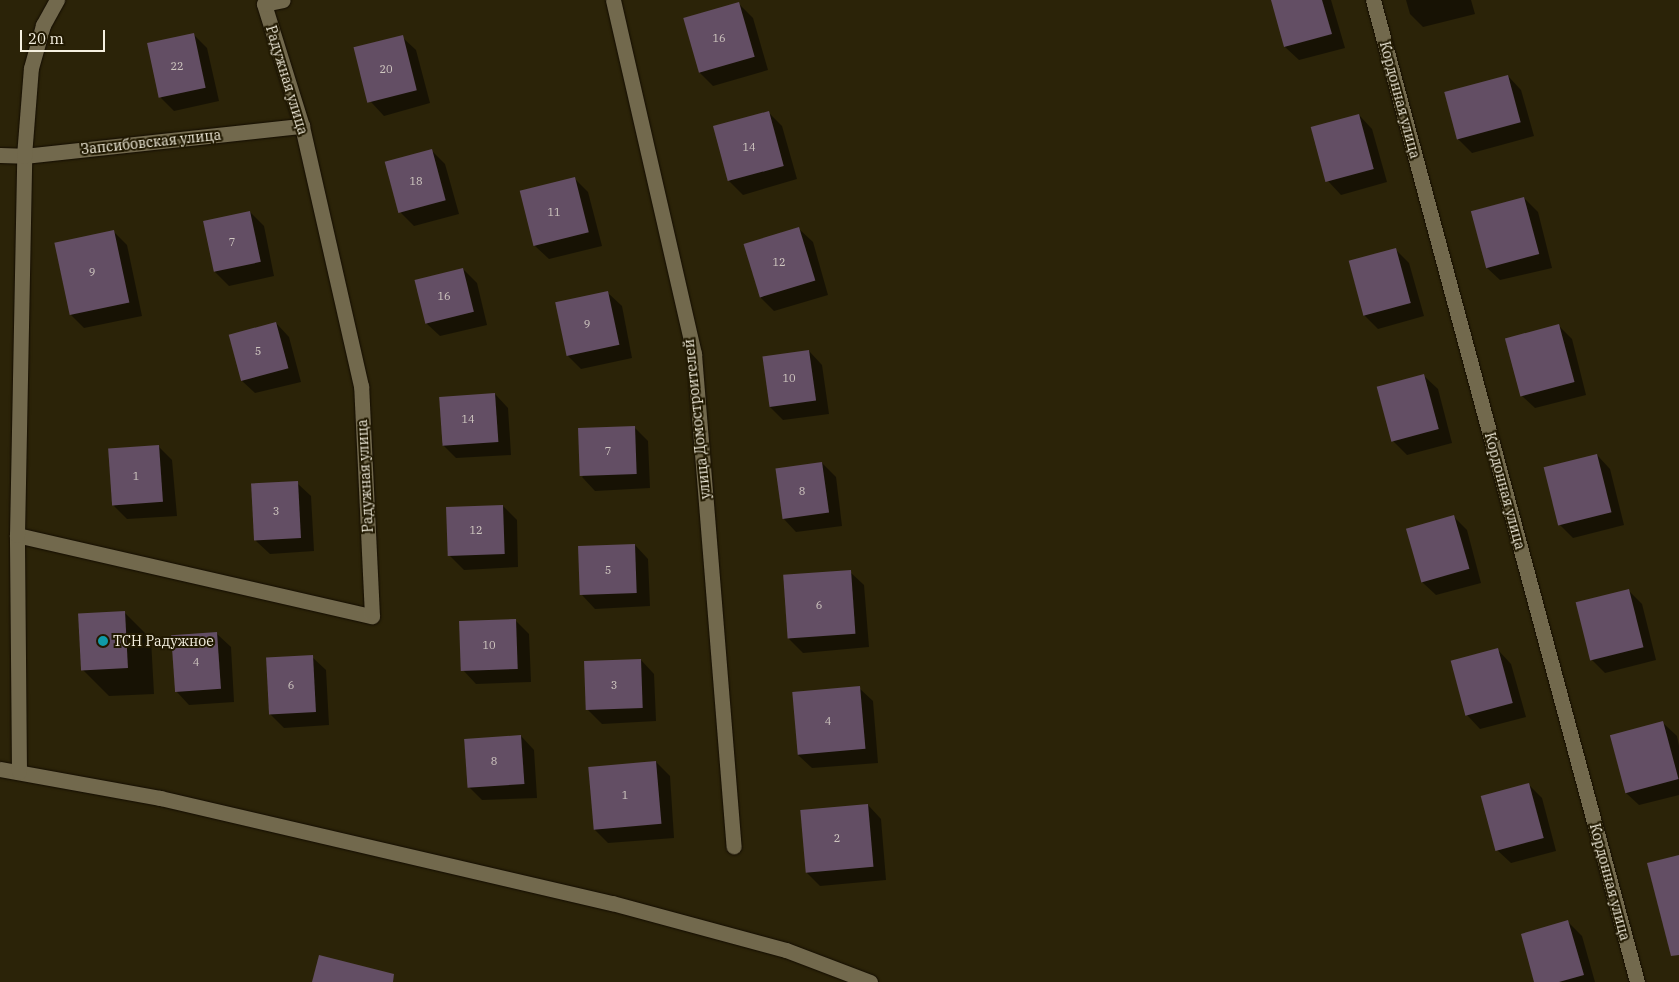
<!DOCTYPE html>
<html>
<head>
<meta charset="utf-8">
<style>
	body { margin:0 }
	#map { position:relative; width:1679px; height:982px; overflow:hidden; background:#2b2308; font-family:"IBM Plex Serif",serif }
	div>[style] { position:absolute }
	[style*='--x'] { left:calc(var(--x)*1px); top:calc(var(--y)*1px); width:calc(var(--w)*1px); rotate:calc(var(--a)*1deg) }
	.shadow>* { inset:0; background:#0007 }
	.building>* { inset:0; background:#634e64; transform-origin:0 0 }
	.roads { filter:drop-shadow(0 0 1px #130c00) drop-shadow(0 0 1px #130c00) }
	.minor>* { height:15px; margin:-7.5px; padding:0 7.5px; transform-origin:7.5px; border-radius:7.5px; background:#72694d }
	.dots>* { width:14px; height:14px; translate:-50% -50%; box-sizing:border-box; border:2px solid #211901; border-radius:50% }
	span { translate:-50% -50%; white-space:nowrap; text-align:center; line-height:1.15; -webkit-text-stroke:4px #211901; paint-order:stroke }
	.number-label { font-size:11px; color:#d0c8c1 }
	.number-label span { -webkit-text-stroke-width:0 }
	.street-label { font-size:14px; color:#f5f0e0 }
	.poi-label { font-size:14px; color:#f5f0e0 }
	.left { translate:0 -50%; text-align:left }
	.scale { position:absolute; left:20px; top:30px; width:85px; height:22px; box-sizing:border-box; border:2px solid #f5f0e0; border-top:0; padding-left:6px; font-size:15px; line-height:18px; white-space:nowrap; color:#f5f0e0; -webkit-text-stroke:4px #211901; paint-order:stroke }
</style>
</head>
<body>
<div id="map">
	<div class="shadow">
		<div style="clip-path:polygon(1273px 0,1331px 0,1345px 48px,1299px 60px,1285px 47px)"></div>
		<div style="clip-path:polygon(1406px 0,1471px 0,1475px 14px,1423px 27px,1410px 14px)"></div>
		<div style="clip-path:polygon(739px 4px,753px 18px,768px 70px,713px 86px,699px 72px)"></div>
		<div style="clip-path:polygon(193px 34px,207px 48px,219px 101px,174px 111px,161px 98px)"></div>
		<div style="clip-path:polygon(402px 37px,416px 50px,430px 103px,384px 116px,371px 102px)"></div>
		<div style="clip-path:polygon(1508px 76px,1521px 90px,1534px 136px,1472px 153px,1458px 139px)"></div>
		<div style="clip-path:polygon(769px 113px,782px 126px,797px 179px,743px 195px,729px 181px)"></div>
		<div style="clip-path:polygon(1359px 115px,1372px 129px,1387px 182px,1341px 195px,1328px 181px)"></div>
		<div style="clip-path:polygon(431px 150px,445px 164px,459px 214px,414px 226px,401px 213px)"></div>
		<div style="clip-path:polygon(574px 178px,588px 192px,602px 246px,549px 259px,535px 246px)"></div>
		<div style="clip-path:polygon(1524px 198px,1538px 212px,1552px 268px,1500px 280px,1486px 267px,1473px 211px)"></div>
		<div style="clip-path:polygon(250px 212px,264px 226px,274px 276px,229px 286px,215px 272px)"></div>
		<div style="clip-path:polygon(799px 229px,813px 242px,828px 295px,774px 311px,760px 297px)"></div>
		<div style="clip-path:polygon(113px 231px,127px 245px,142px 316px,84px 328px,71px 315px)"></div>
		<div style="clip-path:polygon(1395px 249px,1409px 263px,1424px 316px,1378px 329px,1364px 315px)"></div>
		<div style="clip-path:polygon(463px 269px,477px 283px,487px 325px,440px 336px,426px 323px)"></div>
		<div style="clip-path:polygon(608px 293px,622px 306px,632px 358px,581px 369px,567px 355px)"></div>
		<div style="clip-path:polygon(276px 323px,289px 337px,301px 382px,255px 393px,241px 380px)"></div>
		<div style="clip-path:polygon(1559px 326px,1572px 339px,1586px 395px,1535px 408px,1521px 395px,1507px 339px)"></div>
		<div style="clip-path:polygon(809px 351px,822px 365px,829px 414px,783px 420px,769px 406px)"></div>
		<div style="clip-path:polygon(1424px 376px,1438px 389px,1452px 443px,1407px 455px,1393px 441px)"></div>
		<div style="clip-path:polygon(495px 394px,508px 408px,511px 455px,456px 458px,442px 444px)"></div>
		<div style="clip-path:polygon(634px 427px,648px 441px,650px 488px,595px 491px,582px 477px)"></div>
		<div style="clip-path:polygon(159px 447px,172px 460px,177px 516px,127px 519px,114px 506px)"></div>
		<div style="clip-path:polygon(1597px 455px,1610px 469px,1624px 525px,1573px 538px,1559px 524px)"></div>
		<div style="clip-path:polygon(822px 463px,836px 477px,842px 526px,796px 532px,783px 518px)"></div>
		<div style="clip-path:polygon(297px 483px,311px 496px,314px 551px,270px 554px,256px 541px)"></div>
		<div style="clip-path:polygon(503px 506px,517px 520px,518px 567px,464px 570px,450px 556px)"></div>
		<div style="clip-path:polygon(1453px 516px,1467px 530px,1481px 583px,1436px 595px,1422px 582px)"></div>
		<div style="clip-path:polygon(635px 545px,648px 559px,650px 606px,595px 609px,582px 595px)"></div>
		<div style="clip-path:polygon(850px 572px,864px 585px,869px 647px,803px 653px,789px 639px)"></div>
		<div style="clip-path:polygon(1629px 591px,1642px 604px,1656px 660px,1605px 673px,1591px 659px)"></div>
		<div style="clip-path:polygon(125px 613px,151px 639px,154px 694px,109px 696px,83px 670px)"></div>
		<div style="clip-path:polygon(515px 620px,529px 634px,531px 682px,476px 684px,463px 670px)"></div>
		<div style="clip-path:polygon(217px 634px,231px 647px,234px 702px,189px 705px,176px 691px)"></div>
		<div style="clip-path:polygon(1498px 650px,1511px 664px,1526px 717px,1480px 729px,1467px 715px)"></div>
		<div style="clip-path:polygon(312px 657px,326px 670px,329px 725px,284px 728px,270px 714px)"></div>
		<div style="clip-path:polygon(641px 660px,654px 674px,656px 721px,602px 724px,588px 710px)"></div>
		<div style="clip-path:polygon(859px 688px,873px 701px,878px 763px,812px 768px,798px 755px)"></div>
		<div style="clip-path:polygon(1663px 723px,1677px 736px,1679px 746px,1679px 795px,1639px 805px,1625px 792px)"></div>
		<div style="clip-path:polygon(521px 736px,534px 750px,537px 798px,482px 800px,468px 786px)"></div>
		<div style="clip-path:polygon(656px 762px,670px 776px,674px 838px,608px 843px,594px 829px)"></div>
		<div style="clip-path:polygon(1528px 784px,1542px 798px,1556px 851px,1511px 863px,1497px 850px,1483px 797px)"></div>
		<div style="clip-path:polygon(868px 805px,881px 819px,886px 880px,820px 886px,806px 872px)"></div>
		<div style="clip-path:polygon(1568px 922px,1582px 936px,1595px 982px,1535px 982px)"></div>
	</div>
	<div class="building">
		<div style="clip-path:polygon(1271px 0,1322px 0,1332px 34px,1284px 47px)"></div>
		<div style="left:739px;top:2px;width:57px;height:58px;rotate:74deg"></div>
		<div style="left:194px;top:33px;width:56px;height:48px;rotate:78deg"></div>
		<div style="left:403px;top:35px;width:57px;height:51px;rotate:76deg"></div>
		<div style="left:1508px;top:75px;width:49px;height:66px;rotate:75deg"></div>
		<div style="left:769px;top:111px;width:57px;height:58px;rotate:75deg"></div>
		<div style="left:1359px;top:114px;width:57px;height:50px;rotate:75deg"></div>
		<div style="left:432px;top:149px;width:53px;height:49px;rotate:75deg"></div>
		<div style="left:575px;top:177px;width:57px;height:57px;rotate:76deg"></div>
		<div style="left:1524px;top:197px;width:59px;height:55px;rotate:75deg"></div>
		<div style="left:250px;top:211px;width:52px;height:48px;rotate:78deg"></div>
		<div style="left:799px;top:227px;width:56px;height:58px;rotate:73deg"></div>
		<div style="left:114px;top:230px;width:74px;height:61px;rotate:78deg"></div>
		<div style="left:1396px;top:248px;width:57px;height:49px;rotate:75deg"></div>
		<div style="left:463px;top:268px;width:45px;height:50px;rotate:76deg"></div>
		<div style="left:608px;top:291px;width:55px;height:54px;rotate:78deg"></div>
		<div style="left:276px;top:322px;width:48px;height:49px;rotate:75deg"></div>
		<div style="left:1559px;top:324px;width:60px;height:56px;rotate:75deg"></div>
		<div style="left:809px;top:350px;width:51px;height:47px;rotate:82deg"></div>
		<div style="left:1424px;top:374px;width:57px;height:49px;rotate:75deg"></div>
		<div style="left:495px;top:393px;width:49px;height:56px;rotate:86deg"></div>
		<div style="left:635px;top:426px;width:48px;height:57px;rotate:88deg"></div>
		<div style="left:159px;top:445px;width:57px;height:51px;rotate:86deg"></div>
		<div style="left:1597px;top:454px;width:60px;height:55px;rotate:76deg"></div>
		<div style="left:822px;top:462px;width:51px;height:47px;rotate:82deg"></div>
		<div style="left:298px;top:481px;width:57px;height:47px;rotate:87deg"></div>
		<div style="left:503px;top:505px;width:49px;height:57px;rotate:88deg"></div>
		<div style="left:1454px;top:515px;width:56px;height:50px;rotate:74deg"></div>
		<div style="left:635px;top:544px;width:49px;height:57px;rotate:88deg"></div>
		<div style="left:851px;top:570px;width:64px;height:68px;rotate:86deg"></div>
		<div style="left:1629px;top:589px;width:60px;height:55px;rotate:76deg"></div>
		<div style="left:125px;top:611px;width:57px;height:47px;rotate:87deg"></div>
		<div style="left:516px;top:619px;width:50px;height:57px;rotate:88deg"></div>
		<div style="left:217px;top:632px;width:57px;height:46px;rotate:86deg"></div>
		<div style="left:1498px;top:648px;width:57px;height:49px;rotate:75deg"></div>
		<div style="left:313px;top:655px;width:57px;height:47px;rotate:87deg"></div>
		<div style="left:641px;top:659px;width:49px;height:57px;rotate:88deg"></div>
		<div style="left:860px;top:686px;width:63px;height:68px;rotate:85deg"></div>
		<div style="left:1663px;top:721px;width:60px;height:55px;rotate:75deg"></div>
		<div style="left:521px;top:735px;width:49px;height:57px;rotate:86deg"></div>
		<div style="left:656px;top:761px;width:63px;height:68px;rotate:85deg"></div>
		<div style="left:1529px;top:783px;width:57px;height:50px;rotate:75deg"></div>
		<div style="left:868px;top:804px;width:63px;height:68px;rotate:85deg"></div>
		<div style="clip-path:polygon(1679px 855px,1679px 955px,1671px 956px,1647px 863px)"></div>
		<div style="clip-path:polygon(1568px 920px,1584px 975px,1559px 982px,1534px 982px,1521px 934px)"></div>
		<div style="clip-path:polygon(319px 955px,394px 974px,393px 982px,312px 982px)"></div>
	</div>
	<div class="roads">
		<div class="minor">
			<div style="--x:613;--y:0;--w:363;--a:77.1"></div>
			<div style="--x:694;--y:354;--w:494;--a:85.4"></div>
			<div style="--x:1373;--y:0;--w:1017;--a:74.95"></div>
			<div style="--x:0;--y:155;--w:24;--a:2"></div>
			<div style="--x:24;--y:156;--w:280;--a:-6.2"></div>
			<div style="--x:17;--y:535;--w:364;--a:12.9"></div>
			<div style="--x:372;--y:616;--w:230;--a:-92.7"></div>
			<div style="--x:361;--y:386;--w:267;--a:-102.8"></div>
			<div style="--x:302;--y:126;--w:128;--a:-107.3"></div>
			<div style="--x:264;--y:4;--w:19;--a:-12"></div>
			<div style="--x:0;--y:769;--w:163;--a:10.3"></div>
			<div style="--x:160;--y:798;--w:464;--a:13.1"></div>
			<div style="--x:612;--y:903;--w:180;--a:15.1"></div>
			<div style="--x:786;--y:950;--w:90;--a:20.9"></div>
			<div style="--x:19;--y:772;--w:237;--a:-90.5"></div>
			<div style="--x:17;--y:535;--w:379;--a:-88.9"></div>
			<div style="--x:24;--y:156;--w:88;--a:-85.5"></div>
			<div style="--x:31;--y:68;--w:45;--a:-74.4"></div>
			<div style="--x:43;--y:25;--w:29;--a:-61"></div>
		</div>
	</div>
	<div class="dots">
		<div style="left:103px;top:641px;background:#0f9aa8"></div>
	</div>
	<div class="number-label">
		<span style="left:719px;top:38px">16</span>
		<span style="left:177px;top:66px">22</span>
		<span style="left:386px;top:69px">20</span>
		<span style="left:749px;top:147px">14</span>
		<span style="left:416px;top:181px">18</span>
		<span style="left:554px;top:212px">11</span>
		<span style="left:232px;top:242px">7</span>
		<span style="left:779px;top:262px">12</span>
		<span style="left:92px;top:272px">9</span>
		<span style="left:444px;top:296px">16</span>
		<span style="left:587px;top:324px">9</span>
		<span style="left:258px;top:351px">5</span>
		<span style="left:789px;top:378px">10</span>
		<span style="left:468px;top:419px">14</span>
		<span style="left:608px;top:451px">7</span>
		<span style="left:136px;top:476px">1</span>
		<span style="left:802px;top:491px">8</span>
		<span style="left:276px;top:511px">3</span>
		<span style="left:476px;top:530px">12</span>
		<span style="left:608px;top:570px">5</span>
		<span style="left:819px;top:605px">6</span>
		<span style="left:489px;top:645px">10</span>
		<span style="left:196px;top:662px">4</span>
		<span style="left:291px;top:685px">6</span>
		<span style="left:614px;top:685px">3</span>
		<span style="left:828px;top:721px">4</span>
		<span style="left:494px;top:761px">8</span>
		<span style="left:625px;top:795px">1</span>
		<span style="left:837px;top:838px">2</span>
	</div>
	<div class="street-label">
		<span style="left:287px;top:80px;rotate:73deg">Радужная улица</span>
		<span style="left:1400px;top:100px;rotate:75deg">Кордонная улица</span>
		<span style="left:151px;top:142px;rotate:-6deg">Запсибовская улица</span>
		<span style="left:697px;top:419px;rotate:-96deg">улица Домостроителей</span>
		<span style="left:365px;top:476px;rotate:-93deg">Радужная улица</span>
		<span style="left:1505px;top:491px;rotate:75deg">Кордонная улица</span>
		<span style="left:1610px;top:882px;rotate:75deg">Кордонная улица</span>
	</div>
	<div class="poi-label">
		<span class="left" style="left:113px;top:641px">ТСН Радужное</span>
	</div>
	<div class="scale">20 m</div>
</div>
</body>
</html>
